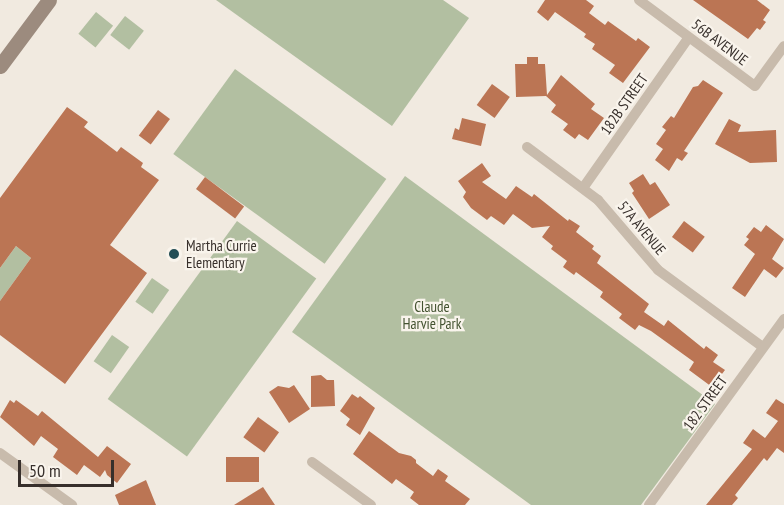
<!DOCTYPE html>
<html>
<head>
<meta charset="utf-8">
<style>
	body { margin:0 }
	#map { position:relative; width:784px; height:505px; overflow:hidden; background:#f1eae0; font-family:"PT Sans Narrow",sans-serif }
	div>[style] { position:absolute }
	[style*='--x'] { left:calc(var(--x)*1px); top:calc(var(--y)*1px); width:calc(var(--w)*1px); rotate:calc(var(--a)*1deg) }
	.green>* { inset:0; background:#b2bfa1; transform-origin:0 0 }
	.building>* { inset:0; background:#bb7554; transform-origin:0 0 }
	.minor>* { height:10px; margin:-5px; padding:0 5px; transform-origin:5px; border-radius:5px; background:#c8bbac }
	.secondary>* { height:15px; margin:-7.5px; padding:0 7.5px; transform-origin:7.5px; border-radius:7.5px; background:#9c8b7e }
	.dots>* { width:16px; height:16px; translate:-50% -50%; box-sizing:border-box; border:3px solid #f9f4ec; border-radius:50% }
	span { translate:-50% -50%; white-space:nowrap; text-align:center; line-height:1.15; -webkit-text-stroke:4.5px #f9f4ec; paint-order:stroke }
	.street-label { font-size:15px; color:#372f2b }
	.poi-label { font-size:15px; color:#372f2b }
	.left { translate:0 -50%; text-align:left }
	.park-label { font-size:15px; color:#445331 }
	.scale { position:absolute; left:18px; top:460px; width:96px; height:27px; box-sizing:border-box; border:3px solid #372f2b; border-top:0; padding-left:8px; font-size:18px; line-height:21px; white-space:nowrap; color:#372f2b; -webkit-text-stroke:4px #f9f4ec; paint-order:stroke }
</style>
</head>
<body>
<div id="map">
	<div class="green">
		<div style="clip-path:polygon(216px 0,443px 0,469px 18px,392px 126px)"></div>
		<div style="left:96px;top:12px;width:22px;height:28px;rotate:39deg"></div>
		<div style="left:125px;top:16px;width:24px;height:24px;rotate:38deg"></div>
		<div style="left:235px;top:69px;width:187px;height:105px;rotate:36deg"></div>
		<div style="clip-path:polygon(405px 176px,715px 404px,641px 505px,531px 505px,292px 332px)"></div>
		<div style="left:237px;top:221px;width:98px;height:220px;rotate:36deg"></div>
		<div style="clip-path:polygon(16px 246px,31px 258px,0 301px,0 268px)"></div>
		<div style="left:152px;top:278px;width:21px;height:29px;rotate:35deg"></div>
		<div style="left:112px;top:335px;width:21px;height:32px;rotate:35deg"></div>
	</div>
	<div class="building">
		<div style="clip-path:polygon(545px 0,586px 0,594px 6px,589px 13px,605px 25px,608px 21px,636px 41px,638px 38px,650px 47px,623px 83px,609px 73px,615px 65px,592px 49px,595px 44px,584px 37px,586px 34px,555px 12px,548px 21px,537px 12px)"></div>
		<div style="clip-path:polygon(693px 0,757px 0,770px 10px,763px 20px,766px 22px,760px 30px,757px 28px,748px 39px)"></div>
		<div style="clip-path:polygon(527px 57px,538px 57px,538px 64px,545px 64px,547px 95px,561px 75px,595px 104px,591px 109px,604px 118px,588px 140px,579px 134px,575px 139px,563px 130px,568px 124px,551px 112px,556px 105px,546px 96px,516px 97px,515px 64px,527px 64px)"></div>
		<div style="clip-path:polygon(703px 80px,723px 93px,684px 151px,688px 153px,682px 161px,677px 158px,669px 171px,655px 160px,663px 149px,656px 144px,666px 130px,662px 127px,671px 116px,674px 118px,693px 87px,698px 86px)"></div>
		<div style="left:492px;top:84px;width:22px;height:26px;rotate:36deg"></div>
		<div style="clip-path:polygon(67px 107px,88px 122px,84px 127px,117px 152px,121px 147px,143px 163px,141px 167px,159px 180px,110px 245px,147px 273px,65px 384px,0 335px,0 301px,31px 258px,16px 246px,0 268px,0 198px)"></div>
		<div style="left:158px;top:110px;width:15px;height:32px;rotate:37deg"></div>
		<div style="clip-path:polygon(462px 118px,486px 124px,481px 146px,452px 139px,455px 128px,459px 130px)"></div>
		<div style="clip-path:polygon(729px 119px,741px 125px,738px 132px,776px 130px,777px 162px,750px 163px,715px 144px)"></div>
		<div style="clip-path:polygon(482px 163px,491px 176px,482px 182px,506px 199px,516px 186px,532px 197px,534px 194px,568px 221px,569px 219px,580px 226px,576px 232px,594px 246px,592px 249px,601px 256px,597px 263px,649px 304px,644px 312px,664px 326px,668px 320px,704px 349px,706px 346px,718px 355px,713px 362px,725px 370px,712px 387px,689px 370px,694px 362px,651px 331px,639px 325px,635px 330px,619px 318px,622px 314px,600px 297px,603px 292px,576px 272px,574px 275px,563px 267px,567px 261px,551px 249px,553px 246px,542px 237px,550px 226px,532px 228px,513px 214px,504px 225px,491px 216px,487px 220px,471px 208px,463px 197px,466px 192px,458px 181px)"></div>
		<div style="clip-path:polygon(643px 174px,650px 185px,655px 182px,670px 205px,649px 219px,632px 193px,634px 191px,629px 183px)"></div>
		<div style="left:205px;top:177px;width:49px;height:15px;rotate:37deg"></div>
		<div style="left:684px;top:221px;width:26px;height:20px;rotate:37deg"></div>
		<div style="clip-path:polygon(766px 225px,784px 239px,772px 259px,784px 268px,776px 278px,764px 269px,745px 297px,732px 288px,755px 254px,744px 245px,749px 239px,746px 237px,754px 227px,761px 232px)"></div>
		<div style="clip-path:polygon(321px 375px,327px 380px,334px 380px,335px 406px,311px 407px,311px 376px)"></div>
		<div style="clip-path:polygon(294px 385px,310px 409px,289px 423px,269px 392px,278px 386px,289px 388px)"></div>
		<div style="clip-path:polygon(352px 394px,358px 398px,360px 396px,375px 408px,360px 435px,346px 425px,350px 419px,340px 411px)"></div>
		<div style="clip-path:polygon(776px 399px,784px 404px,784px 453px,777px 448px,767px 461px,764px 458px,735px 495px,738px 498px,732px 505px,706px 505px,752px 449px,743px 443px,753px 429px,765px 438px,778px 421px,766px 413px)"></div>
		<div style="clip-path:polygon(10px 400px,14px 403px,16px 400px,38px 416px,42px 411px,98px 457px,107px 446px,131px 464px,117px 483px,107px 475px,105px 470px,100px 477px,84px 465px,77px 475px,53px 457px,58px 449px,41px 436px,34px 446px,0 417px)"></div>
		<div style="left:258px;top:417px;width:26px;height:25px;rotate:36deg"></div>
		<div style="clip-path:polygon(369px 431px,399px 453px,411px 456px,416px 460px,416px 463px,433px 476px,438px 469px,448px 476px,445px 481px,470px 499px,465px 505px,419px 505px,410px 498px,414px 492px,396px 479px,392px 484px,353px 454px)"></div>
		<div style="left:226px;top:457px;width:33px;height:25px"></div>
		<div style="clip-path:polygon(146px 480px,156px 505px,119px 505px,115px 495px)"></div>
		<div style="clip-path:polygon(263px 487px,275px 505px,234px 505px)"></div>
	</div>
	<div class="minor">
		<div style="--x:639;--y:0;--w:144;--a:36.6"></div>
		<div style="--x:755;--y:86;--w:49;--a:-54.1"></div>
		<div style="--x:527;--y:147;--w:89;--a:36.7"></div>
		<div style="--x:598;--y:200;--w:92;--a:49.4"></div>
		<div style="--x:658;--y:270;--w:130;--a:36.3"></div>
		<div style="--x:583;--y:188;--w:184;--a:-54.9"></div>
		<div style="--x:0;--y:453;--w:89;--a:35.8"></div>
		<div style="--x:312;--y:462;--w:73;--a:36.1"></div>
		<div style="--x:649;--y:505;--w:230;--a:-54"></div>
	</div>
	<div class="secondary">
		<div style="--x:0;--y:66;--w:82;--a:-53.4"></div>
	</div>
	<div class="dots">
		<div style="left:174px;top:254px;background:#244e55"></div>
	</div>
	<div class="street-label">
		<span style="left:720px;top:42px;rotate:37deg">56B AVENUE</span>
		<span style="left:624px;top:104px;rotate:-55deg">182B STREET</span>
		<span style="left:642px;top:228px;rotate:50deg">57A AVENUE</span>
		<span style="left:705px;top:403px;rotate:-54deg">182 STREET</span>
	</div>
	<div class="poi-label">
		<span class="left" style="left:186px;top:254px">Martha Currie<br>Elementary</span>
	</div>
	<div class="park-label">
		<span style="left:432px;top:315px">Claude<br>Harvie Park</span>
	</div>
	<div class="scale">50 m</div>
</div>
</body>
</html>
